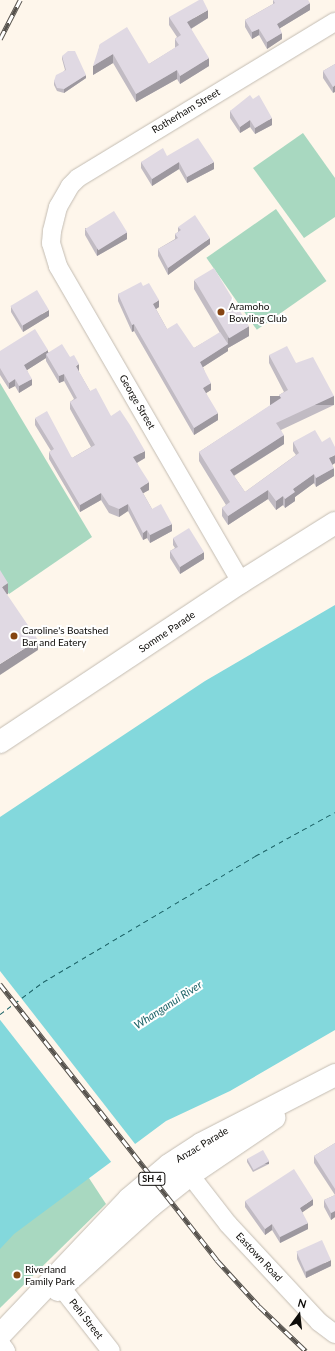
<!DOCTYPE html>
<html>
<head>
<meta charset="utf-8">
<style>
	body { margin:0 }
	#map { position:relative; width:335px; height:1351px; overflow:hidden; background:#fef6eb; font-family:Lato,sans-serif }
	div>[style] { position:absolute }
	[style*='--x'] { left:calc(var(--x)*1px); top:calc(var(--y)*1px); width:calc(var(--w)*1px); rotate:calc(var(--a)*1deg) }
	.green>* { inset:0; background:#a8d8c0; transform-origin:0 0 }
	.water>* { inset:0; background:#83d8dc }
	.pier>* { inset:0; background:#fef6eb; transform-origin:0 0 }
	.ferry>* { height:1px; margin-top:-0.5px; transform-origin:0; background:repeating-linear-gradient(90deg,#1c6266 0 5px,transparent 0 9px) }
	.roads { filter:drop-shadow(0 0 1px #c3bcb2) drop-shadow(0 0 1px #c3bcb2) }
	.minor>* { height:18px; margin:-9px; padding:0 9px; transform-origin:9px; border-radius:9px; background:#fff }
	.major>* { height:22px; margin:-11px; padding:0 11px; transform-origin:11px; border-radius:11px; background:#fff }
	.rail>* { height:4.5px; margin-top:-2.25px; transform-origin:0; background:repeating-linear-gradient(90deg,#fff 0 9px,#56524d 0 18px); box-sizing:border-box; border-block:1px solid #56524d }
	.wall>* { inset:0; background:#c1bbc3 }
	.shaded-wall>* { inset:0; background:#9d989f; transform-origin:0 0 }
	.building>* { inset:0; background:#e0d9e3; transform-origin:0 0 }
	.dots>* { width:11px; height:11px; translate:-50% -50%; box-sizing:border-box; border:2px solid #fff; border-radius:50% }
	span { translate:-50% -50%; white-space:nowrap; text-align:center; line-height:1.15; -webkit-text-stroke:4px #fff; paint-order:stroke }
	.shield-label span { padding:1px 3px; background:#fff; border:1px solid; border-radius:3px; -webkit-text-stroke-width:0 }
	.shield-label { font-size:9px; color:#0e0c09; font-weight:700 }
	.street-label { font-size:10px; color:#0e0c09 }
	.poi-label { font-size:10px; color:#0e0c09 }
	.left { translate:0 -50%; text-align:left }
	.water-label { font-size:11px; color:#1c6266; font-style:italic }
	.north { position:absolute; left:279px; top:1295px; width:40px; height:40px; -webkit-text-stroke:3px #fff; paint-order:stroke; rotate:15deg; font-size:11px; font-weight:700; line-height:16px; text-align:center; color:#0e0c09 }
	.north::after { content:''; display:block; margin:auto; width:14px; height:18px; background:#0e0c09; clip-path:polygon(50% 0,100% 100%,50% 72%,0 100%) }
</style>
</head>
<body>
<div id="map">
	<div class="green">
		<div style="clip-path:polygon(303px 133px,335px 178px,335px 217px,304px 238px,253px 168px)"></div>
		<div style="left:276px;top:209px;width:88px;height:85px;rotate:55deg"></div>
		<div style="clip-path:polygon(0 383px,92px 537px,9px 594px,0 581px)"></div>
		<div style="clip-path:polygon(87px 1175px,106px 1204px,0 1308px,0 1241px)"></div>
	</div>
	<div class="water">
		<div style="clip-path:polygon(335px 605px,335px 1030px,230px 1091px,166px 1121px,14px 1234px,0 1249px,0 817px,205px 681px)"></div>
	</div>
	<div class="pier">
		<div style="left:0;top:971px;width:221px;height:30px;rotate:52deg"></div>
	</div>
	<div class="ferry">
		<div style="--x:0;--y:1014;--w:54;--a:-36.7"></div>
		<div style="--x:43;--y:982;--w:247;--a:-30.7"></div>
		<div style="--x:255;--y:856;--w:91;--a:-28.8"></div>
	</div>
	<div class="roads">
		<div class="minor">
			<div style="--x:241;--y:582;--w:365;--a:-120.1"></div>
			<div style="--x:58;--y:266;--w:24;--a:-107"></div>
			<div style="--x:51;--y:243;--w:12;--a:-85"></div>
			<div style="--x:52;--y:231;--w:25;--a:-76"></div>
			<div style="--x:58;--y:207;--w:24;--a:-60"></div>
			<div style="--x:70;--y:186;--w:11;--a:-45"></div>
			<div style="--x:78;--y:178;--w:301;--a:-31.3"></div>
			<div style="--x:190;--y:1175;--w:62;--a:52.2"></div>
			<div style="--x:228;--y:1224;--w:134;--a:47.1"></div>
			<div style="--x:319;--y:1322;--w:20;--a:37"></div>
			<div style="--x:61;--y:1287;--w:81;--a:52"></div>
			<div style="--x:0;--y:1343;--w:10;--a:53"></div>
		</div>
		<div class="major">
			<div style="--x:0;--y:742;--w:289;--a:-33.6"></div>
			<div style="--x:241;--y:582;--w:111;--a:-32.1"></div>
			<div style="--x:58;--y:1290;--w:125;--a:-42.1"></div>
			<div style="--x:151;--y:1206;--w:50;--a:-38.5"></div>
			<div style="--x:190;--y:1175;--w:102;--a:-34.2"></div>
			<div style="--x:0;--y:1335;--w:187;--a:-46.5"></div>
			<div style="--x:129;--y:1199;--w:52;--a:-40.4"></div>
			<div style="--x:169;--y:1165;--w:38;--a:-33"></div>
			<div style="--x:201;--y:1144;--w:151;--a:-27.2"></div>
		</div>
	</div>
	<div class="rail">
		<div style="--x:0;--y:39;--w:44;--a:-62.9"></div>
		<div style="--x:0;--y:984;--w:351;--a:51.8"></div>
		<div style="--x:217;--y:1260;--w:62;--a:47.6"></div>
		<div style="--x:259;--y:1306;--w:65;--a:43.8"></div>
	</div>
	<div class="wall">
		<div style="clip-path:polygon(273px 0,308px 0,310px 10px,280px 28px,282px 39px,267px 49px,259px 35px,252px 39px,245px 27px,245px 20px,273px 4px)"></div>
		<div style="clip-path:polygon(169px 17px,208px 18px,191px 29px,209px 66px,180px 84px,177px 79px,136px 102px,113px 63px,93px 75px,100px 44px,149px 64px,175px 48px,175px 39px,177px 37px,169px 25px)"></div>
		<div style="clip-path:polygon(62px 56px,86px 78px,64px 93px,57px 91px,54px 85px,54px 81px,65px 70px,62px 59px)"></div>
		<div style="clip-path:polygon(335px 64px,333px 93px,323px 78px,323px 71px)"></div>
		<div style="clip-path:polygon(253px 99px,272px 125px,255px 134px,250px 127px,240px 133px,230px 118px,230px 111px)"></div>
		<div style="clip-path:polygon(167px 156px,214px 169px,187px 183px,179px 169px,152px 186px,141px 168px,141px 162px)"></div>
		<div style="clip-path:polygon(178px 227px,210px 244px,168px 275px,158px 256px,158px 249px,175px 239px,175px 234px,178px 232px)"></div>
		<div style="clip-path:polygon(85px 228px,127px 239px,97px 256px,85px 235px)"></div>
		<div style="clip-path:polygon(194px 280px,249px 336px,228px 348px,228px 346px,228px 351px,203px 367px,211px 390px,206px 393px,218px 420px,194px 435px,134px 331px,132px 332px,118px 301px,118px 294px,143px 286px,159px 307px,156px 309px,167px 329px,194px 348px,220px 333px,194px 289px)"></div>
		<div style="clip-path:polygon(11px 306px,49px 316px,23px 332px,11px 312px)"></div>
		<div style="clip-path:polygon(0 351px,48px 352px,70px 357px,79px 372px,90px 391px,145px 458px,137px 463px,149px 490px,143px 493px,152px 509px,172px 531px,150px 543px,147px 538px,143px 540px,128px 511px,119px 517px,109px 513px,101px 500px,80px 512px,49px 459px,49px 452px,51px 451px,35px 425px,35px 418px,72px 458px,91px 447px,70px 409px,70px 402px,74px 399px,64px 381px,59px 383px,46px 361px,46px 358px,27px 370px,32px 385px,19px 393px,15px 386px,9px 389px,0 375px)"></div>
		<div style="clip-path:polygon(269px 355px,296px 363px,334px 405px,281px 430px,284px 444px,234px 476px,245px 492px,296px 455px,293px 451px,293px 442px,322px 442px,335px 463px,332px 465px,334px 476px,316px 487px,314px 483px,295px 497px,295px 501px,285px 508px,283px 505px,276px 510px,268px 499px,228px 525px,222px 516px,222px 508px,226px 505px,199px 461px,199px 452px,279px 400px,279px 395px,284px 392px,269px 363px)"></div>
		<div style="clip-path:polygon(173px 538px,204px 559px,180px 574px,170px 558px,170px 551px,175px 548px,173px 545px)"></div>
		<div style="clip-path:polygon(335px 1143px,335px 1217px,331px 1220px,324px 1207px,324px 1200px,335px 1195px,314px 1163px,314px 1156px)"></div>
		<div style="clip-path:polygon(247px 1159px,269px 1164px,253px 1172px,247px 1162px)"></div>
		<div style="clip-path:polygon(245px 1201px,313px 1205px,302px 1212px,308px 1229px,280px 1243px,272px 1230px,265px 1235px,245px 1207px)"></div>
		<div style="clip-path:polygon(297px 1252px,331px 1266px,306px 1278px,297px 1259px)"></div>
	</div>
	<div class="shaded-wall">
		<div style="clip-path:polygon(310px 3px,310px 10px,277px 30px,277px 24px)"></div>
		<div style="clip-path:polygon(208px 10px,208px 18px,187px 31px,187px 22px)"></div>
		<div style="clip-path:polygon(259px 29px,259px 35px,252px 39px,252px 32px)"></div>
		<div style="clip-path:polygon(282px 33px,282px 39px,267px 49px,267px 42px)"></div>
		<div style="clip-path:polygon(113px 54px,113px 63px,93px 75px,93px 66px)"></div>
		<div style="clip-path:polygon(209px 58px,209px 66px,180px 84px,180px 76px)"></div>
		<div style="clip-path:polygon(177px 70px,177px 79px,136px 102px,136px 94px)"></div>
		<div style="clip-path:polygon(86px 75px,86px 78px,64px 93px,64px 89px)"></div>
		<div style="clip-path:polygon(335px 85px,335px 92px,333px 93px,333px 87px)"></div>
		<div style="clip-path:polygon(272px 118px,272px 125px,255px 134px,255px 128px)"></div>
		<div style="clip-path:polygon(250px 120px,250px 127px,240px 133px,240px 127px)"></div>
		<div style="clip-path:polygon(179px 162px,179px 169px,152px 186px,152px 179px)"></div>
		<div style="clip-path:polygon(214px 162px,214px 169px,187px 183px,187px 177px)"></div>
		<div style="clip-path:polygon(127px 232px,127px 239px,97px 256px,97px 249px)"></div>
		<div style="clip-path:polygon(210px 238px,210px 244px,168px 275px,168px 268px)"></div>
		<div style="clip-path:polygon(159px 300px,159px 307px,153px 311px,153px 304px)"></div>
		<div style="clip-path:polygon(49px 310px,49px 316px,23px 332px,23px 325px)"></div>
		<div style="clip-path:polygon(134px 324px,134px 331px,132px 332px,132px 325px)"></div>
		<div style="clip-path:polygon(249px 326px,249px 336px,228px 348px,228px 338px)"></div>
		<div style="clip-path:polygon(228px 344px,228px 351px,200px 369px,200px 362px)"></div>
		<div style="clip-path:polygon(48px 350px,48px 356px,46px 354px,46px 358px,24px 372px,24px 365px)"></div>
		<div style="clip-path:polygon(79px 364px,79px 372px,76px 374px,76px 366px)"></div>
		<div style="clip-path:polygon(64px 374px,64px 381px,59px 383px,59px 376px)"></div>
		<div style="clip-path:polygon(15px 379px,15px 386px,9px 389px,9px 383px)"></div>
		<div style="clip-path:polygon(32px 379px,32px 385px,19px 393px,19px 386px)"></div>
		<div style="clip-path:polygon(211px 383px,211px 390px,203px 395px,203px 388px)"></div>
		<div style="left:334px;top:396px;width:9px;height:64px;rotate:90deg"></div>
		<div style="clip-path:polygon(218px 413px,218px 420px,194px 435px,194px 428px)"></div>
		<div style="clip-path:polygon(284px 435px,284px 444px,230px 478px,230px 470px)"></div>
		<div style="clip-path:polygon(145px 451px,145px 458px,133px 465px,133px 457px)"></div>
		<div style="clip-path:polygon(335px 455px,335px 463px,329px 467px,329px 458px)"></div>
		<div style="clip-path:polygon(334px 468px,334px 476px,316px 487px,316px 478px)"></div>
		<div style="clip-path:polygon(314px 474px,314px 483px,295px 497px,295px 501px,285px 508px,285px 499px,293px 489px)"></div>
		<div style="clip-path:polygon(149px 482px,149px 490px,140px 495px,140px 488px)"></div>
		<div style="clip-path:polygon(268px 490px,268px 499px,228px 525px,228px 516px)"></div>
		<div style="clip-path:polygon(101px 493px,101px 500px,80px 512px,80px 505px)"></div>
		<div style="clip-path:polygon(283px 496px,283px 505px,276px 510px,276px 501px)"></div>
		<div style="clip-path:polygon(128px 504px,128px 511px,119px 517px,119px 509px)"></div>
		<div style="clip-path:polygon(172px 524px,172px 531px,150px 543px,150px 535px)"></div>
		<div style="clip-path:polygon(147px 530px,147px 538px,143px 540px,143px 533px)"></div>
		<div style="clip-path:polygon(204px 552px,204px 559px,180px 574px,180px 567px)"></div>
		<div style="clip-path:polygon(8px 583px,8px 594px,2px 597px,2px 587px)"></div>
		<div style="clip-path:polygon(38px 640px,38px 650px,0 675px,0 664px)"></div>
		<div style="left:269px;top:1161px;width:3px;height:18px;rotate:90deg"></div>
		<div style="clip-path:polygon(313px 1199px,313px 1205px,300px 1214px,300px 1208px)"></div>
		<div style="clip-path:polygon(335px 1211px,335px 1217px,331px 1220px,331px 1213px)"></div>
		<div style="clip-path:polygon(308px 1223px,308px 1229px,280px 1243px,280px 1237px)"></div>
		<div style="clip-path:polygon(272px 1224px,272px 1230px,265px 1235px,265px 1229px)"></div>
		<div style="clip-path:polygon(331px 1260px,331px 1266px,306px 1278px,306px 1272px)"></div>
	</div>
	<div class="building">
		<div style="clip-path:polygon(199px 0,203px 0,208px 10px,187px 22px,209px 58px,180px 76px,177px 70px,136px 94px,113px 54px,93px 66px,100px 44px,127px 27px,149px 64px,179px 45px,175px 39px,181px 35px,169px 17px)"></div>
		<div style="clip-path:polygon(273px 0,308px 0,310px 3px,277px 24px,282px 33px,267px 42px,259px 29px,252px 32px,245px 20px,275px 3px)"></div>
		<div style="clip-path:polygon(68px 51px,75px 51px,86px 75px,64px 89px,57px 88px,54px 81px,56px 75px,66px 70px,62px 56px)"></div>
		<div style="clip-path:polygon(335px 64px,335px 85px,333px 87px,323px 71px)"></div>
		<div style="clip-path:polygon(250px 95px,253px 99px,259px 95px,272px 118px,255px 128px,250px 120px,240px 127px,230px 111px)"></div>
		<div style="clip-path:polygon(198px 138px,214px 162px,187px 177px,179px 162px,152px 179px,141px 162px,163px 148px,167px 156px)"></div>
		<div style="left:114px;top:211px;width:25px;height:34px;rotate:58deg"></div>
		<div style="clip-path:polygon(195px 215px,210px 238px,168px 268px,158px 249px,178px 238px,175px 234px,181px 230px,178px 227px)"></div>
		<div style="left:214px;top:268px;width:68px;height:23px;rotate:59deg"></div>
		<div style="clip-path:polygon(141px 282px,143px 286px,149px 283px,159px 300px,153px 304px,167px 329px,177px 323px,194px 348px,220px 332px,228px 344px,200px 362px,211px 383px,203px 388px,218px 413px,194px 428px,134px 324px,132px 325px,118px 294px)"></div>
		<div style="left:37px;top:290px;width:23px;height:31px;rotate:59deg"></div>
		<div style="clip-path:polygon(35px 329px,48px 350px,24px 365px,32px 379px,19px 386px,15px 379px,9px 383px,0 368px,0 351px)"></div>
		<div style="clip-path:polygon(62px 344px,70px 357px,74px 355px,79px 364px,76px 366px,90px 391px,96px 388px,111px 416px,120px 410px,130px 425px,145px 451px,133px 457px,149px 482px,140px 488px,152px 509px,161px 504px,172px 524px,150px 535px,147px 530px,143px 533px,128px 504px,119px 509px,109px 505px,101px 493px,80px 505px,49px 452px,54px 449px,35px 418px,47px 411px,72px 458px,95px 445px,70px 402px,77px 398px,64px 374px,59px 376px,46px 354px)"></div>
		<div style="clip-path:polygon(287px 346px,296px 363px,313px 357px,334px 396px,276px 423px,284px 435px,230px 470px,245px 492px,299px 453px,293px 442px,315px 430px,322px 442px,330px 437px,335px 447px,335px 455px,329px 458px,334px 468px,316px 478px,314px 474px,293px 489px,295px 492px,285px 499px,283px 496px,276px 501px,268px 490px,228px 516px,222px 508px,230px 502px,199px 452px,281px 398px,279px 395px,288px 390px,269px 355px)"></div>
		<div style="clip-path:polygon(189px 528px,204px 552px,180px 567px,170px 551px,178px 547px,173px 538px)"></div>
		<div style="clip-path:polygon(0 570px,8px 583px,2px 587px,38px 640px,0 664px)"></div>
		<div style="clip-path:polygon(335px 1143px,335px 1189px,314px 1156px)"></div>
		<div style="left:263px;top:1150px;width:13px;height:18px;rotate:61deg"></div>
		<div style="clip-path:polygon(294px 1169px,313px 1199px,300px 1208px,308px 1223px,280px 1237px,272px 1224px,265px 1229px,245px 1201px)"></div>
		<div style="clip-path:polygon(335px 1195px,335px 1211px,331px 1213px,324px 1200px)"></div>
		<div style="left:322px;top:1240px;width:22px;height:28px;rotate:66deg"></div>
	</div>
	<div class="dots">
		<div style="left:221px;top:312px;background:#864512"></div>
		<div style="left:14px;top:636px;background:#864512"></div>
		<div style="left:17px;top:1275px;background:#864512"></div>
	</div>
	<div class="shield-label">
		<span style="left:152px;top:1179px">SH 4</span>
	</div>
	<div class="street-label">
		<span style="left:186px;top:111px;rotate:-31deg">Rotherham Street</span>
		<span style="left:137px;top:402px;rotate:60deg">George Street</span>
		<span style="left:167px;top:632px;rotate:-34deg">Somme Parade</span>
		<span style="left:202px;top:1145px;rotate:-31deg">Anzac Parade</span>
		<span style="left:259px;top:1257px;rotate:47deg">Eastown Road</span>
		<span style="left:86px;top:1319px;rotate:52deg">Pehi Street</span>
	</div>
	<div class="poi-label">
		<span class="left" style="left:229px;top:312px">Aramoho<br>Bowling Club</span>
		<span class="left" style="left:22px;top:636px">Caroline's Boatshed<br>Bar and Eatery</span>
		<span class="left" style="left:25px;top:1275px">Riverland<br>Family Park</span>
	</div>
	<div class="water-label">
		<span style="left:168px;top:1005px;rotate:-33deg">Whanganui River</span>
	</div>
	<div class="north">N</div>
</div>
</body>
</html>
